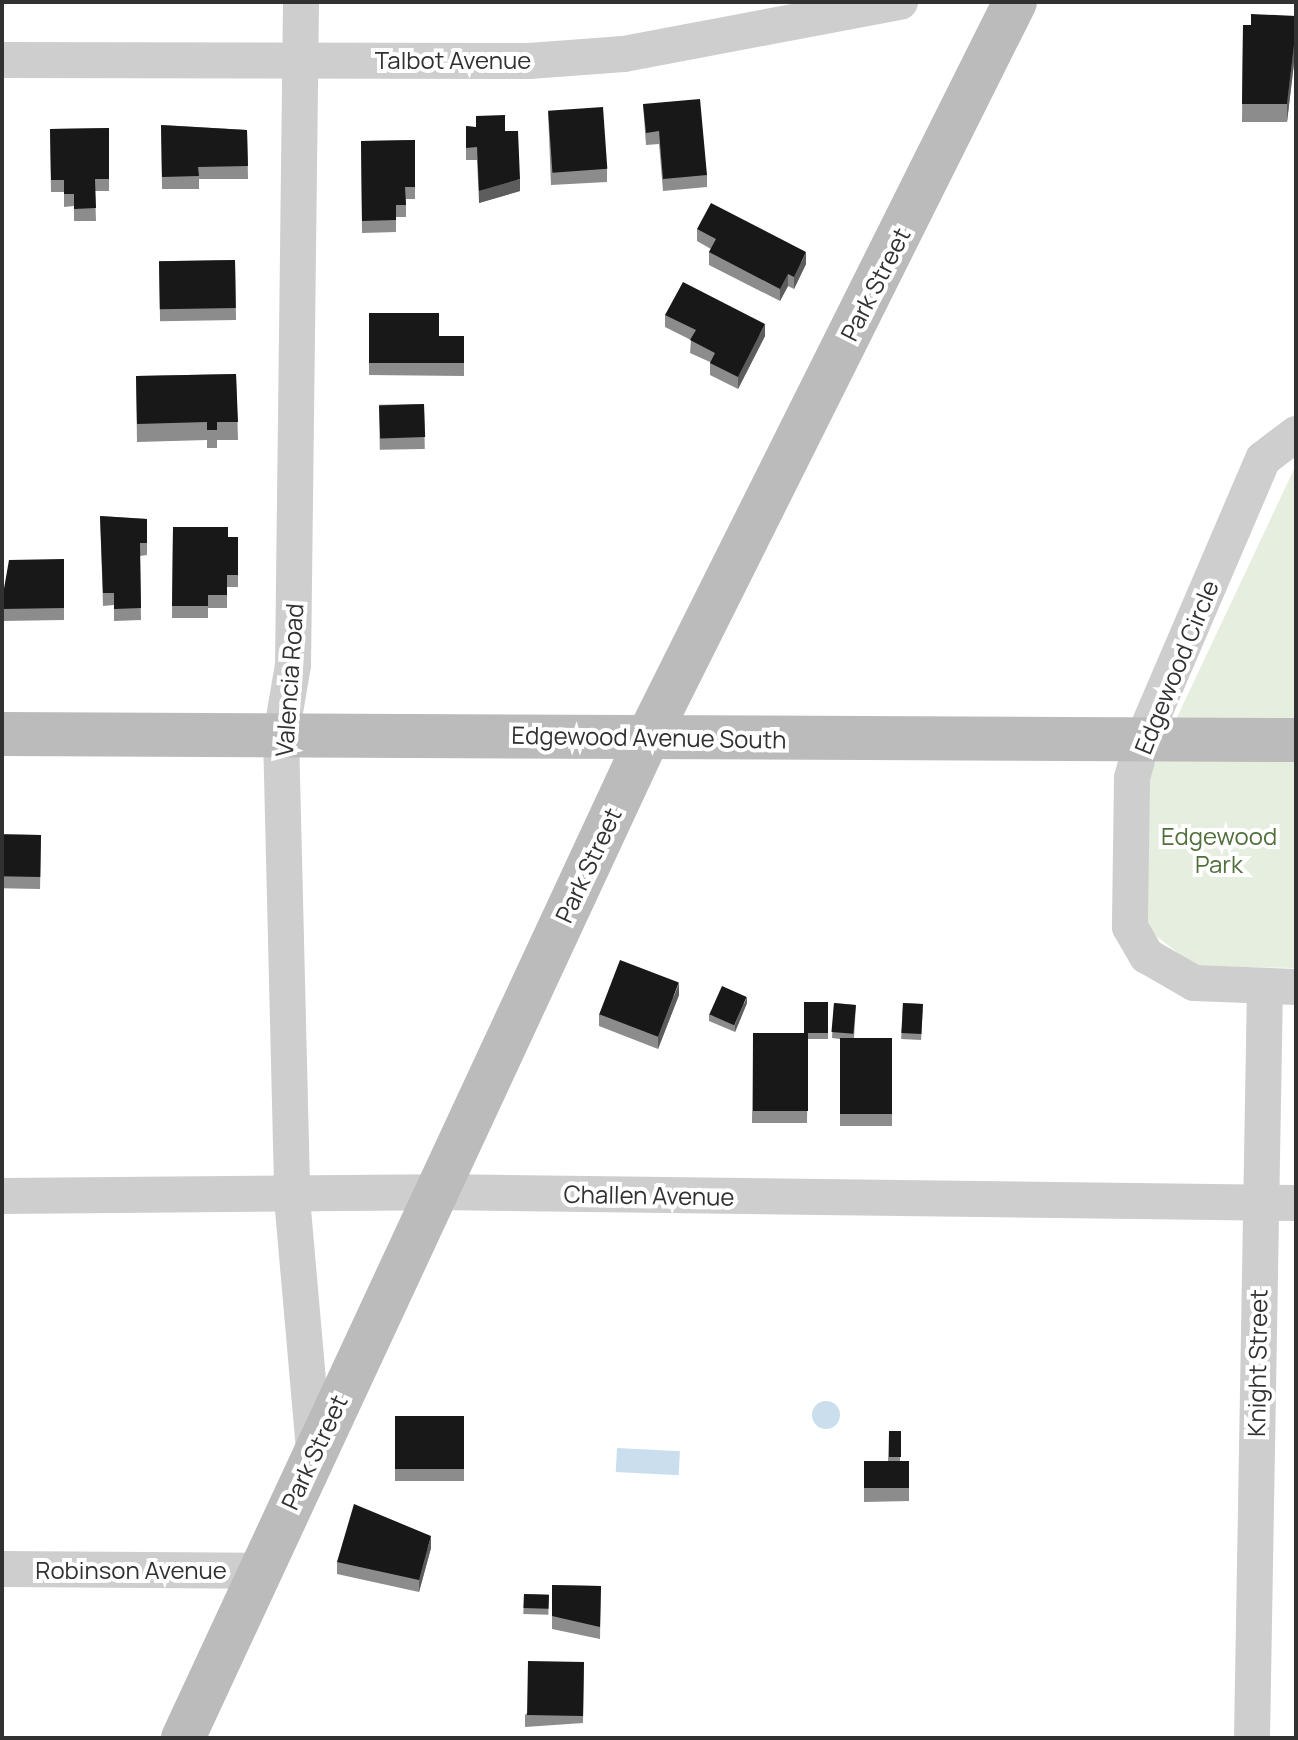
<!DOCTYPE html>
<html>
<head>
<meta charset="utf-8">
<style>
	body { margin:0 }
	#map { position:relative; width:1298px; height:1740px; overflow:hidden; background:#fff; font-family:Manrope,sans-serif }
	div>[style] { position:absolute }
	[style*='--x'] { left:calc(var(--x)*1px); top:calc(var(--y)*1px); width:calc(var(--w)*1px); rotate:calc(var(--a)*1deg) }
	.green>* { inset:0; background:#e6eedf }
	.water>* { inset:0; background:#cbdeee; transform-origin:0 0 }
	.round { border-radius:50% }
	.street>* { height:36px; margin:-18px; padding:0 18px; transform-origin:18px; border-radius:18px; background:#cecece }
	.secondary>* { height:44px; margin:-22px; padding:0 22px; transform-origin:22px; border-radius:22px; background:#bbb }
	.wall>* { inset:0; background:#8c8c8c; transform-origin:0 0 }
	.shaded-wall>* { inset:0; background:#5d5d5d }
	.building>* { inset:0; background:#181818; transform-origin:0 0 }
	span { translate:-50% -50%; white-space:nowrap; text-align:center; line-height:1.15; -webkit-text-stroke:8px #fff; paint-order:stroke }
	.street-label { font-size:24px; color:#313131 }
	.park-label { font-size:24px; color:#51703c }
	.frame { position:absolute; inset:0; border:4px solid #313131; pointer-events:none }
</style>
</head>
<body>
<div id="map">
	<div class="green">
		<div style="clip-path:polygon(1296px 465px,1296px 968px,1195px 966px,1147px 929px,1146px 783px)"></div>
	</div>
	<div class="water">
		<div class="round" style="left:812px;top:1401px;width:28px;height:28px"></div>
		<div style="left:617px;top:1448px;width:63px;height:24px;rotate:3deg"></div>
	</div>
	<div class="street">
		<div style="--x:301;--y:2;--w:663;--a:90.69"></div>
		<div style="--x:293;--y:665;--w:71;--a:99.7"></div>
		<div style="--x:281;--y:735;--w:463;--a:88.6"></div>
		<div style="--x:292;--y:1198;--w:255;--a:85"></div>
		<div style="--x:2;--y:60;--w:527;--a:0.11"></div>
		<div style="--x:529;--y:61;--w:95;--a:-4.2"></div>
		<div style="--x:624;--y:54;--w:281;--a:-10.7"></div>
		<div style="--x:1296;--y:434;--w:41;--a:142.9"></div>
		<div style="--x:1263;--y:459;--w:305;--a:113.2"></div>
		<div style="--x:1143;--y:739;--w:41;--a:105.8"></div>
		<div style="--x:1132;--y:778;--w:149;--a:90.8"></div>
		<div style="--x:1130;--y:927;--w:34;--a:60"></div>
		<div style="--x:1147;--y:956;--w:54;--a:29.9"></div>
		<div style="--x:1194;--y:983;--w:102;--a:2.2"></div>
		<div style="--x:2;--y:1196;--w:431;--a:-0.5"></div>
		<div style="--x:433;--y:1192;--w:863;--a:0.73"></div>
		<div style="--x:2;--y:1569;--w:258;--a:0.4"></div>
		<div style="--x:1252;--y:1738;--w:751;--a:-89.01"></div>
	</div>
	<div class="secondary">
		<div style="--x:2;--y:734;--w:1294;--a:0.27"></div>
		<div style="--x:183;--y:1738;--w:1104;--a:-65.08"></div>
		<div style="--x:648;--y:737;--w:822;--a:-63.47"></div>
	</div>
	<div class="wall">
		<div style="clip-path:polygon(1296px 16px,1296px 63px,1294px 63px,1287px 122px,1242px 122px,1243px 25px,1251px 25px)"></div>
		<div style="clip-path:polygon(643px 104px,707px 175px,707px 187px,663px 191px,659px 144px,646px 145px)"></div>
		<div style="clip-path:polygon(548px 111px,607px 169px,607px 182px,551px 185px)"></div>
		<div style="clip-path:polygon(161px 125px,247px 130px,248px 179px,199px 179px,199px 189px,162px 189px)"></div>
		<div style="clip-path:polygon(466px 126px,505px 131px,520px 191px,479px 203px,477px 160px,466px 160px)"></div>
		<div style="clip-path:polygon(109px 128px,109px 191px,95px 191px,96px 221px,74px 221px,74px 206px,64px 207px,64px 192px,51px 192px,50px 129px)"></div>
		<div style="clip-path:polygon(415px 140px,415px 199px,406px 199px,406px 217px,396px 217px,396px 232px,362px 233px,361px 141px)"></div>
		<div style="clip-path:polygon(697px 229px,806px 264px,794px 289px,788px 286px,780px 301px,709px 265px,709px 252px,711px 249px,697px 241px)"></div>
		<div style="left:235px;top:260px;width:60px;height:76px;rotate:89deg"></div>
		<div style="clip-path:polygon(369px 313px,439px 336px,464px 336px,464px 376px,369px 375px)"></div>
		<div style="clip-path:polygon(665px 315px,765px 336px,738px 389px,710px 375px,710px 362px,690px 353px,691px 340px,665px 327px)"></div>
		<div style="clip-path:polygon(236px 374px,238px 440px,217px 440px,217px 448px,207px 448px,207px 440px,137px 442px,136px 376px)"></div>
		<div style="left:424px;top:404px;width:45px;height:45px;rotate:89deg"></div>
		<div style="clip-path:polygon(100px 516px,147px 519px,147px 555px,140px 556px,141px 620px,114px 621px,114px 605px,103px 606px)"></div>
		<div style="clip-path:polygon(173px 527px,228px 537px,238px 537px,238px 587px,227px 587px,227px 608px,208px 608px,208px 618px,172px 618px)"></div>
		<div style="clip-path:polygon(64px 559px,64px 620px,2px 621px,2px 600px)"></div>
		<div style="left:41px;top:835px;width:54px;height:39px;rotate:91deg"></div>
		<div style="clip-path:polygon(679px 995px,658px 1049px,599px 1026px,599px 1014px)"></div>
		<div style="clip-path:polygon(828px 1002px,828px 1039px,808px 1039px,807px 1123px,752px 1123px,753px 1033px,804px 1033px)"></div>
		<div style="clip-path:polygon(747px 1003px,735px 1032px,709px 1021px,709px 1014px)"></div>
		<div style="clip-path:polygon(834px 1003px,856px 1005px,854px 1038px,892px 1038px,892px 1126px,840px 1126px,840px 1039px,832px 1038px)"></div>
		<div style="left:903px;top:1003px;width:20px;height:36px;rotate:3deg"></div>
		<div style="left:395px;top:1416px;width:69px;height:65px"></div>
		<div style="clip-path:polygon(889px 1431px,901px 1431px,900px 1461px,909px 1461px,909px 1501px,864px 1502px,864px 1462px,888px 1461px)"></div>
		<div style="clip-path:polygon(431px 1548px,419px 1592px,337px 1574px,337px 1562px)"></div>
		<div style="clip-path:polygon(552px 1585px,601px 1586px,600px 1639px,552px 1629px)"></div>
		<div style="left:524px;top:1594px;width:25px;height:20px;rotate:2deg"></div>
		<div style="clip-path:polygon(584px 1662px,583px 1723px,525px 1727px,525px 1715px)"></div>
	</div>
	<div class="shaded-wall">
		<div style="clip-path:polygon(1294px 45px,1294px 63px,1287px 122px,1287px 104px)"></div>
		<div style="clip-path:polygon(520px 179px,520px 191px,479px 203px,479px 191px)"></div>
		<div style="clip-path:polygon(806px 252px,806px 264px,794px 289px,794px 277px)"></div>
		<div style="clip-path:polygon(788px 274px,788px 286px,780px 301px,780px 289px)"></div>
		<div style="clip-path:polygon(765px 324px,765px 336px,738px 389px,738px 377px)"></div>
		<div style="clip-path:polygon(679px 983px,679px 995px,658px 1049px,658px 1037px)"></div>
		<div style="clip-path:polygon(747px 997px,747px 1003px,735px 1032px,735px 1025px)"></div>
		<div style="clip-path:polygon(431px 1536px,431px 1548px,419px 1592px,419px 1580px)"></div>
	</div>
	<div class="building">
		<div style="clip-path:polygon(1251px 14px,1296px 16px,1296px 45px,1294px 45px,1287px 104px,1242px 104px,1243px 25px,1251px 25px)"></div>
		<div style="clip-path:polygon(700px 99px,707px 175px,663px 179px,659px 131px,646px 133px,643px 104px)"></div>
		<div style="left:603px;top:107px;width:62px;height:55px;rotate:86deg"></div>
		<div style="clip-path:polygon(505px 115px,505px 131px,518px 131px,520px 179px,479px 191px,477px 147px,466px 148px,466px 126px,476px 127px,476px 116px)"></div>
		<div style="clip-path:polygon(161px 125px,247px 130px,248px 166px,198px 167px,199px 176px,162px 177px)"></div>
		<div style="clip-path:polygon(109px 128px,109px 179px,95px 179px,96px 208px,74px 209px,74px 194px,64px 194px,64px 180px,51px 180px,50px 129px)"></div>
		<div style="clip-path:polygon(415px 140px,415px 187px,405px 187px,406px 205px,396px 205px,396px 220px,362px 221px,361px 141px)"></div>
		<div style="clip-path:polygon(711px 203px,806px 252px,794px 277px,788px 274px,780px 289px,709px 252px,716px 239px,697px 229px)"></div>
		<div style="left:235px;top:260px;width:48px;height:76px;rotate:89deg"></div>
		<div style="clip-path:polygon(683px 282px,765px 324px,738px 377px,710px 363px,715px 353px,690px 340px,696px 330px,665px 315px)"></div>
		<div style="clip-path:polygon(369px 313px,439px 313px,439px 336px,464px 336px,464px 363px,369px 363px)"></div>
		<div style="clip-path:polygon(236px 374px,238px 422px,217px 422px,217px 430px,207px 430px,207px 422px,137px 424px,136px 376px)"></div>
		<div style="left:424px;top:404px;width:33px;height:45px;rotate:88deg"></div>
		<div style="clip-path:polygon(100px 516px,147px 519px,147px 543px,140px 543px,141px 608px,114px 609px,114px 593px,103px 593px)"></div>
		<div style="clip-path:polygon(173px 527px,228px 527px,228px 537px,238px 537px,238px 575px,227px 575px,227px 595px,208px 595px,208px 606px,172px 606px)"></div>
		<div style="clip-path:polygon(64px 559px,64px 608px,2px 609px,2px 600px,9px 560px)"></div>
		<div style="left:41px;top:835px;width:42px;height:39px;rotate:91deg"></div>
		<div style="left:620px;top:960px;width:63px;height:58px;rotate:21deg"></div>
		<div style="left:722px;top:986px;width:27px;height:31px;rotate:24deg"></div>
		<div style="left:804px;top:1002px;width:24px;height:31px"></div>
		<div style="left:834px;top:1003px;width:22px;height:29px;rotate:5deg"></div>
		<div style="left:903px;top:1003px;width:20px;height:30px;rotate:3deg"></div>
		<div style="left:753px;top:1033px;width:55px;height:78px"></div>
		<div style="left:840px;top:1038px;width:52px;height:76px"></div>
		<div style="left:395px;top:1416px;width:69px;height:53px"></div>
		<div style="left:889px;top:1431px;width:12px;height:26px"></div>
		<div style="left:909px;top:1461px;width:27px;height:45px;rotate:90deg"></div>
		<div style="clip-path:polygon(354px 1504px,431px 1536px,419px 1580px,337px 1562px)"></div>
		<div style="clip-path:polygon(552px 1585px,601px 1586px,600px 1627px,552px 1616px)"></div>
		<div style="left:524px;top:1594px;width:25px;height:14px;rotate:2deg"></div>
		<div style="left:528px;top:1661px;width:56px;height:54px;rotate:1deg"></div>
	</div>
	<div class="street-label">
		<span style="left:453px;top:60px">Talbot Avenue</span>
		<span style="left:875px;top:284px;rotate:-63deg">Park Street</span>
		<span style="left:1176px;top:667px;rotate:-68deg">Edgewood Circle</span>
		<span style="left:289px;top:680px;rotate:-86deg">Valencia Road</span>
		<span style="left:649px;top:737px;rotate:1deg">Edgewood Avenue South</span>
		<span style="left:588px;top:865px;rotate:-65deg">Park Street</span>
		<span style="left:649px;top:1195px;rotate:1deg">Challen Avenue</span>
		<span style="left:1257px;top:1363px;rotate:-89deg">Knight Street</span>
		<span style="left:314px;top:1452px;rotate:-65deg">Park Street</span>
		<span style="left:131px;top:1570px">Robinson Avenue</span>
	</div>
	<div class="park-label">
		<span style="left:1219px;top:850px">Edgewood<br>Park</span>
	</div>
	<div class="frame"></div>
</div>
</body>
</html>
